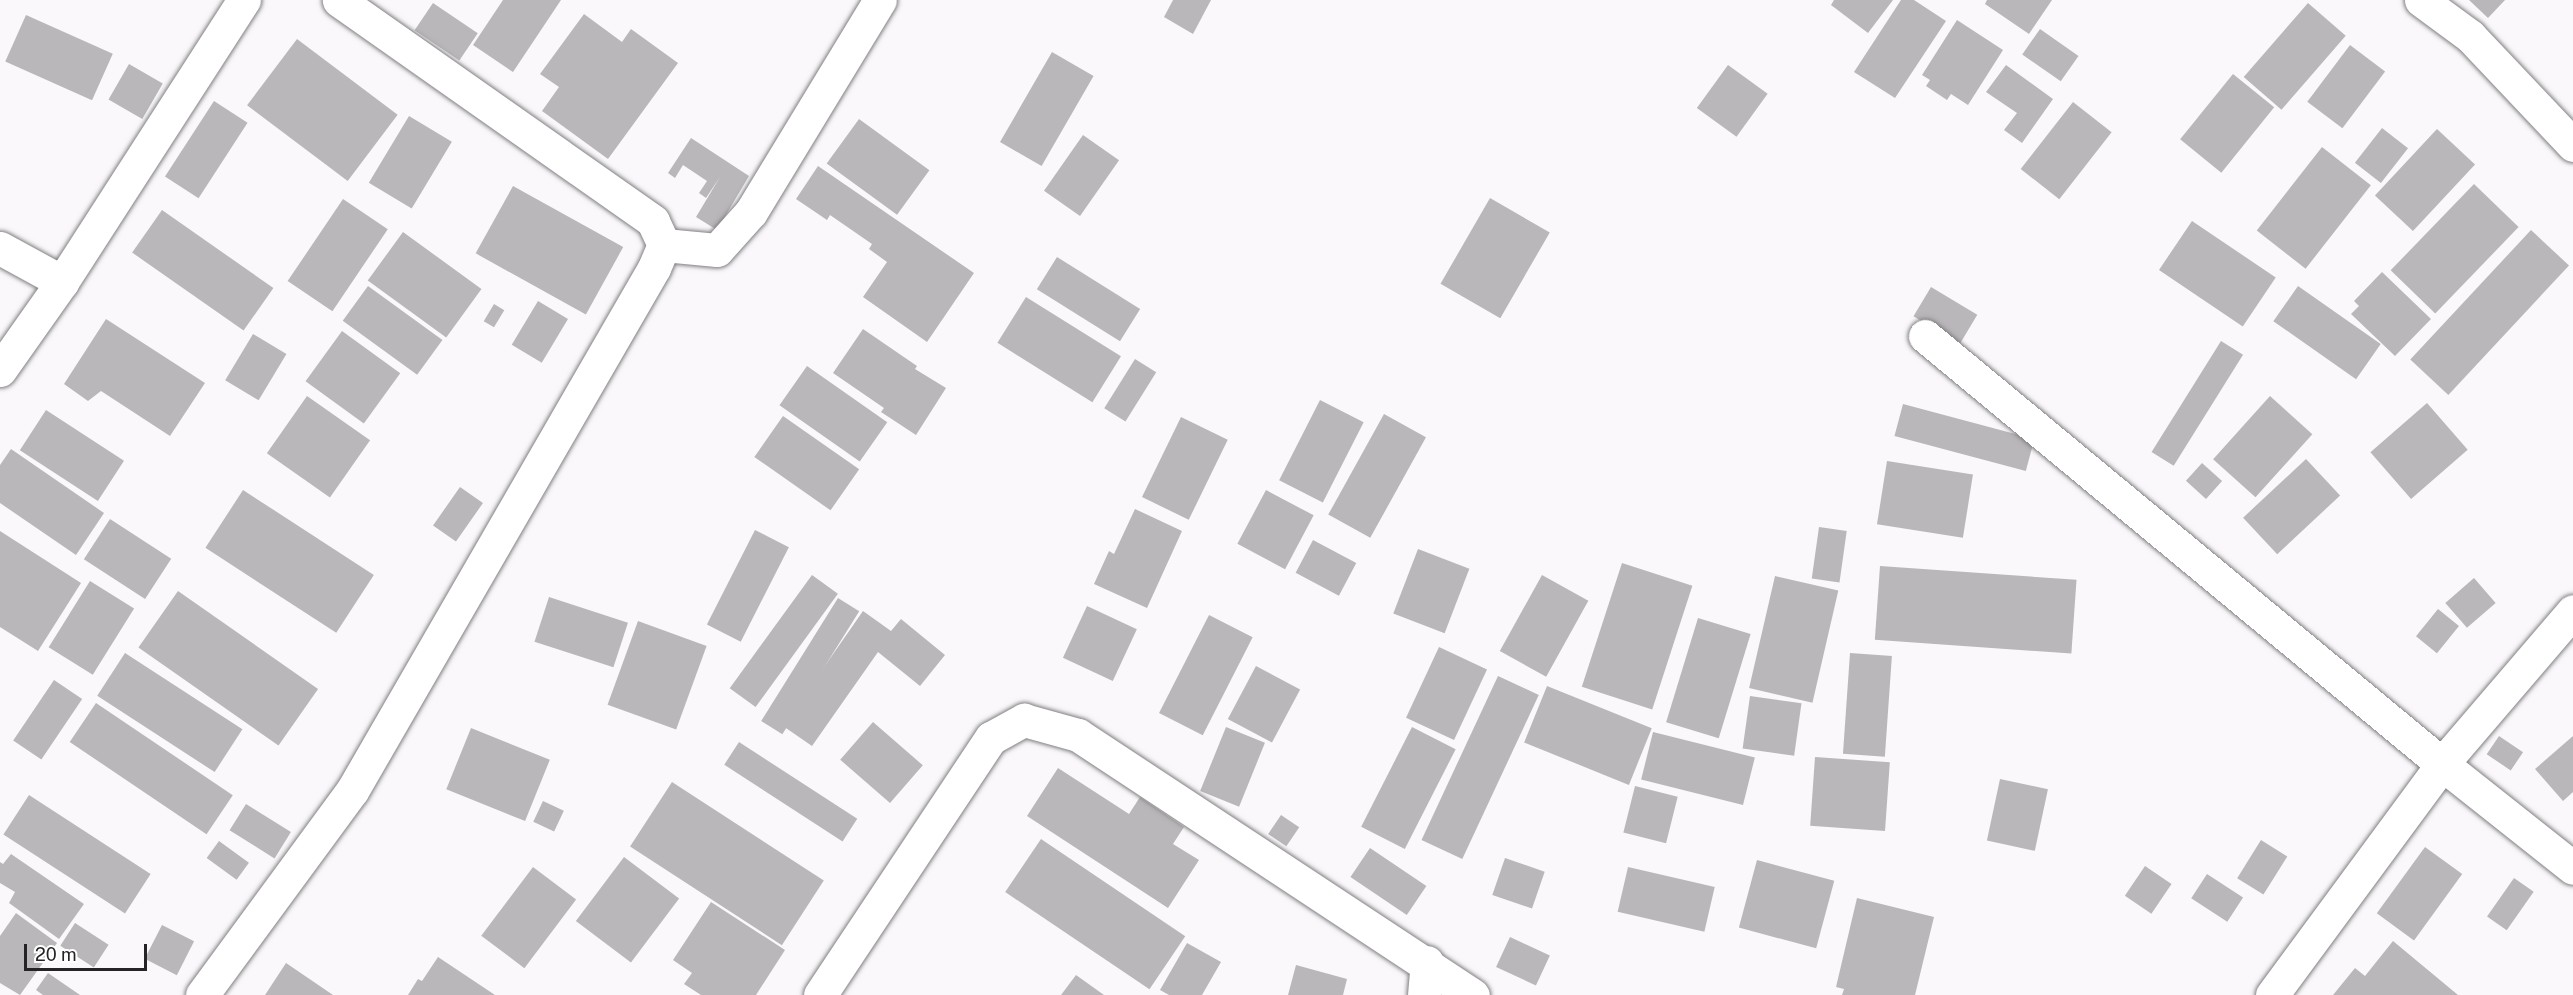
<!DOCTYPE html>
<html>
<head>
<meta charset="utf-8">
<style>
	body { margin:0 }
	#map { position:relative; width:2573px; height:995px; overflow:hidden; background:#faf8fb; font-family:"Public Sans",sans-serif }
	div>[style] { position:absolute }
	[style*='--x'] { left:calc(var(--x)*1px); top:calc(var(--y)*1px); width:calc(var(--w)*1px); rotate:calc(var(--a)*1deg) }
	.building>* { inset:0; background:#b9b7ba; transform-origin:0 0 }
	.roads { filter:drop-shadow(0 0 2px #807f82) drop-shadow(0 0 2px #807f82) }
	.minor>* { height:33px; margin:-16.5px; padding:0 16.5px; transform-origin:16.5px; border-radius:16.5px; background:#fff }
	span { translate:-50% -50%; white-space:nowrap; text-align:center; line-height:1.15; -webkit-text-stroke:4.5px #fff; paint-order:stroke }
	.scale { position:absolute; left:24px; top:944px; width:123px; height:27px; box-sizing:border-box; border:3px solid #252425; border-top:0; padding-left:8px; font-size:18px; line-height:21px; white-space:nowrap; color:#252425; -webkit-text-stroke:4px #fff; paint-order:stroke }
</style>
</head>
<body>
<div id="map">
	<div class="building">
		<div style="clip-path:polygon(503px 0,561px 0,513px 72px,473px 45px)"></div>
		<div style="clip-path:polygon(1173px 0,1211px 0,1193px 34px,1164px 17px)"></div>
		<div style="clip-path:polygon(1834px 0,1893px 0,1868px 33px,1831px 5px)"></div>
		<div style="clip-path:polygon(1901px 0,1914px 0,1946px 21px,1895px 98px,1854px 72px)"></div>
		<div style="clip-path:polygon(1987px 0,2052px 0,2029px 34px,1985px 4px)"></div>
		<div style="clip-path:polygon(2469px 0,2505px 0,2488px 18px)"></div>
		<div style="left:433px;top:3px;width:54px;height:33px;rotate:34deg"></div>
		<div style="left:2308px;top:3px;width:50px;height:98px;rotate:41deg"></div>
		<div style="clip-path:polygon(584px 14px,622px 42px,631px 29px,678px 63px,608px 159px,542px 111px,559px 87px,540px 74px)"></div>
		<div style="left:26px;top:15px;width:95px;height:51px;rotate:24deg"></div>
		<div style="clip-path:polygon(1957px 20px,2003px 50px,1968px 105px,1951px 94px,1947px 100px,1926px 86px,1930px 80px,1922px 75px)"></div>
		<div style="left:2040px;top:29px;width:47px;height:31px;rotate:35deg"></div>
		<div style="left:297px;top:39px;width:126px;height:83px;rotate:37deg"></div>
		<div style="left:2350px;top:45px;width:44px;height:71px;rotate:37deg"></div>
		<div style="left:1052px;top:52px;width:48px;height:104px;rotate:30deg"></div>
		<div style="left:129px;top:64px;width:39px;height:41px;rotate:30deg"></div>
		<div style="left:1728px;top:65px;width:49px;height:53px;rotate:36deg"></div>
		<div style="clip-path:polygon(2006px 65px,2053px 99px,2022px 143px,2004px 130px,2017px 113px,1986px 92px)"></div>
		<div style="left:2233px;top:74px;width:53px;height:84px;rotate:39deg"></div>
		<div style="left:214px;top:101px;width:40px;height:90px;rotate:33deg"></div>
		<div style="left:2073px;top:102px;width:49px;height:85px;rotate:38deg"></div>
		<div style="left:409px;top:116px;width:50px;height:78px;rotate:31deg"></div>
		<div style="left:859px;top:119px;width:87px;height:55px;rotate:36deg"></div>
		<div style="left:2382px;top:128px;width:33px;height:44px;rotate:38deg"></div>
		<div style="left:2437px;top:129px;width:52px;height:91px;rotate:43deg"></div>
		<div style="left:1083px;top:135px;width:44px;height:68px;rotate:35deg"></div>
		<div style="clip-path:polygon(691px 138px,749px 176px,717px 230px,696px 217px,720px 177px,706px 198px,699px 193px,707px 181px,683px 165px,675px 178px,668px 173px)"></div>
		<div style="left:2322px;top:147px;width:62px;height:106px;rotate:38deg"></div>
		<div style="clip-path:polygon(818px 166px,974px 273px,927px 342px,863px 297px,887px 262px,869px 249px,872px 244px,830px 215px,827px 220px,796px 199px)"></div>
		<div style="left:2474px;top:184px;width:62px;height:120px;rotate:44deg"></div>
		<div style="left:513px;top:186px;width:126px;height:77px;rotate:29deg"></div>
		<div style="left:1490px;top:198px;width:69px;height:99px;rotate:30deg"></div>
		<div style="left:343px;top:199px;width:54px;height:99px;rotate:34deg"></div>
		<div style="left:162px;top:210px;width:136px;height:52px;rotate:35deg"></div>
		<div style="left:2192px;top:221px;width:101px;height:59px;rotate:34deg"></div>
		<div style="left:2531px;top:230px;width:52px;height:177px;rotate:43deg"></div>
		<div style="left:403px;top:232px;width:97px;height:60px;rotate:36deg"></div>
		<div style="left:1057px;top:257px;width:98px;height:38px;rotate:32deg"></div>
		<div style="clip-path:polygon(2382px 272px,2431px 319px,2395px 356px,2351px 314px,2359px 306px,2354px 301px)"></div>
		<div style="left:368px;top:286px;width:92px;height:43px;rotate:36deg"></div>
		<div style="left:2298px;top:286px;width:101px;height:43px;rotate:35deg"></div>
		<div style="left:1931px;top:287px;width:54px;height:34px;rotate:31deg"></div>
		<div style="left:1026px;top:297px;width:112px;height:54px;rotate:32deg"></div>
		<div style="left:538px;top:301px;width:35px;height:51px;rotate:31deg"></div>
		<div style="left:494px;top:304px;width:12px;height:20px;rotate:31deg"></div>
		<div style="clip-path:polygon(106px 319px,205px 383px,170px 436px,101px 391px,88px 401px,64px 384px)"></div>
		<div style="clip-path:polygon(863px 329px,917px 366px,915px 369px,946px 388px,916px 435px,881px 412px,884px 408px,833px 373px)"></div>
		<div style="left:342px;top:331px;width:72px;height:62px;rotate:36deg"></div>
		<div style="left:253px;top:334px;width:39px;height:54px;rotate:31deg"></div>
		<div style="left:2221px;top:341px;width:26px;height:131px;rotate:32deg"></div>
		<div style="left:1135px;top:359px;width:25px;height:58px;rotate:32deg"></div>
		<div style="left:807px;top:366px;width:98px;height:48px;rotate:35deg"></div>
		<div style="left:307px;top:396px;width:77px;height:70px;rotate:35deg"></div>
		<div style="left:2270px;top:396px;width:57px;height:85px;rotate:42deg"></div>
		<div style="left:1320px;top:400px;width:49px;height:90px;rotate:27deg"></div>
		<div style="left:2427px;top:403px;width:62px;height:75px;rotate:49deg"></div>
		<div style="left:1903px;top:404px;width:136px;height:33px;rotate:15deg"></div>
		<div style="left:46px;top:410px;width:93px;height:48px;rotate:33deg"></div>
		<div style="left:1384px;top:414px;width:48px;height:115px;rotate:29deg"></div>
		<div style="left:783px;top:416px;width:93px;height:50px;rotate:35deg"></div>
		<div style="left:1181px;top:417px;width:52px;height:89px;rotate:26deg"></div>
		<div style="clip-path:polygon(11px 449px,104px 513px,76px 555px,0 503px,0 465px)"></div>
		<div style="left:2306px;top:459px;width:50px;height:86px;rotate:47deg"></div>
		<div style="left:1887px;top:461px;width:87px;height:64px;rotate:9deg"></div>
		<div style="left:2202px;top:463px;width:27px;height:24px;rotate:42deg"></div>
		<div style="left:460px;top:487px;width:28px;height:47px;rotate:35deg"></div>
		<div style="left:243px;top:490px;width:156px;height:69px;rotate:33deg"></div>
		<div style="left:1266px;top:490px;width:54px;height:61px;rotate:28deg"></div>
		<div style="clip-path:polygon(1135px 509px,1182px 531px,1147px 608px,1094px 584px,1109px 551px,1114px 554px)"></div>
		<div style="left:110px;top:519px;width:73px;height:48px;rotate:33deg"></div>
		<div style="left:1819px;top:527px;width:28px;height:52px;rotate:8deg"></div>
		<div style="left:755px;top:530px;width:38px;height:106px;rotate:27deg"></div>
		<div style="clip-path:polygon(0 531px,81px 583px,38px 651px,0 627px)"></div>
		<div style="left:1313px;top:540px;width:49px;height:37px;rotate:28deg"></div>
		<div style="left:1418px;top:549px;width:55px;height:69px;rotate:21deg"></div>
		<div style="left:1622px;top:563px;width:74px;height:130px;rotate:18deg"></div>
		<div style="left:1880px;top:566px;width:197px;height:74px;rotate:4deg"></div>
		<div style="left:812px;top:575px;width:32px;height:140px;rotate:36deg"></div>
		<div style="left:1542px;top:575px;width:53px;height:87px;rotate:29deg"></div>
		<div style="left:1775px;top:576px;width:65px;height:115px;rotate:13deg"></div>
		<div style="left:2474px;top:578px;width:33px;height:38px;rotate:49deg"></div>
		<div style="left:90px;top:581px;width:52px;height:78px;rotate:32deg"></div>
		<div style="left:178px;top:591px;width:171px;height:69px;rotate:35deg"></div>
		<div style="left:549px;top:597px;width:83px;height:47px;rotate:18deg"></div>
		<div style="left:838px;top:598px;width:25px;height:145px;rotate:32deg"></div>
		<div style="left:1087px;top:606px;width:55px;height:57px;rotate:25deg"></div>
		<div style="left:2438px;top:609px;width:27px;height:35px;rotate:39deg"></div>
		<div style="clip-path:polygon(863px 611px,891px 631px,901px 619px,945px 655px,920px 686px,878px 652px,812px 746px,783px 726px)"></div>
		<div style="left:1209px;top:615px;width:49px;height:110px;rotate:27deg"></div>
		<div style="left:1698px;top:618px;width:55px;height:109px;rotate:17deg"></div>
		<div style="left:638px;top:621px;width:73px;height:89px;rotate:20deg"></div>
		<div style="left:1439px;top:647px;width:53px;height:78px;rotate:25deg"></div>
		<div style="left:125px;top:653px;width:140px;height:51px;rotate:33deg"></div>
		<div style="left:1850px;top:653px;width:42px;height:101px;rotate:4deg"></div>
		<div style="left:1256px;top:666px;width:50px;height:60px;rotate:28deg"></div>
		<div style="left:1498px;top:676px;width:45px;height:181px;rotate:25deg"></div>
		<div style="left:54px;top:680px;width:34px;height:73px;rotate:34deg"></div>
		<div style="left:1547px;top:686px;width:113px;height:61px;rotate:22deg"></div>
		<div style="left:1750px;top:696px;width:52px;height:53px;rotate:8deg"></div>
		<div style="left:96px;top:703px;width:165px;height:47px;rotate:34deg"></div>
		<div style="left:873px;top:722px;width:66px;height:50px;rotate:41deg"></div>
		<div style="left:1226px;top:727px;width:42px;height:69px;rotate:22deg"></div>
		<div style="left:1412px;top:727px;width:49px;height:112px;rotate:27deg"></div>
		<div style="left:471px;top:728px;width:85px;height:66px;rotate:22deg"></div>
		<div style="left:1653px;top:732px;width:105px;height:49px;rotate:14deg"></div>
		<div style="left:2499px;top:736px;width:29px;height:22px;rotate:34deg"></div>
		<div style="clip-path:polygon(2573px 736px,2573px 792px,2563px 801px,2535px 769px)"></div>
		<div style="left:739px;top:742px;width:141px;height:27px;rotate:33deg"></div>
		<div style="left:1815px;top:757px;width:75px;height:69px;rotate:4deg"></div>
		<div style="clip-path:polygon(1058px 768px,1129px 814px,1140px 797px,1184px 827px,1173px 844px,1199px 860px,1168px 908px,1027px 816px)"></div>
		<div style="left:2000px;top:779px;width:49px;height:63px;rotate:12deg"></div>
		<div style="left:672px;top:782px;width:181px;height:77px;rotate:33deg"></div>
		<div style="left:1635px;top:786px;width:44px;height:48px;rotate:14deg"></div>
		<div style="left:29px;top:795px;width:145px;height:47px;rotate:33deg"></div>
		<div style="left:543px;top:801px;width:23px;height:23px;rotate:25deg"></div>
		<div style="left:246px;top:804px;width:53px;height:31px;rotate:32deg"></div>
		<div style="left:1281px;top:815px;width:22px;height:23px;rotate:34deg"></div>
		<div style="left:1041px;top:839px;width:174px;height:64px;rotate:34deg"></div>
		<div style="left:2261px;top:840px;width:31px;height:45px;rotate:32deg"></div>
		<div style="left:219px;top:841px;width:37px;height:21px;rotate:36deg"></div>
		<div style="left:2425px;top:847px;width:46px;height:82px;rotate:36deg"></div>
		<div style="left:1370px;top:848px;width:68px;height:35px;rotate:34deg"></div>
		<div style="clip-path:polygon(11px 854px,84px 904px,59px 939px,9px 903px,15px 892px,0 883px,0 862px,3px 864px)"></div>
		<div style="left:624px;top:857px;width:69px;height:80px;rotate:37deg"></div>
		<div style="left:1505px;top:858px;width:42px;height:39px;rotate:19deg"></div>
		<div style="left:1757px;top:860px;width:80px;height:70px;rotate:15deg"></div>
		<div style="left:2145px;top:866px;width:32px;height:36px;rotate:34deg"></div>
		<div style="left:533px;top:867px;width:54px;height:86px;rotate:37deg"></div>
		<div style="left:1628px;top:867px;width:89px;height:46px;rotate:13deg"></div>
		<div style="left:2207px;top:874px;width:43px;height:29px;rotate:33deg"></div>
		<div style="left:2514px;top:878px;width:24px;height:47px;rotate:35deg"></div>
		<div style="clip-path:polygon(1857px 898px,1934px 917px,1915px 995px,1842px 995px,1844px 989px,1836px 987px)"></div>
		<div style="clip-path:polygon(711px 902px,785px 950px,756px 995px,701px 995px,684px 984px,692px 973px,673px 960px)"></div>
		<div style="clip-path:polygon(16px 913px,57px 943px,20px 995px,0 983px,0 936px)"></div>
		<div style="left:75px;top:923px;width:40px;height:27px;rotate:33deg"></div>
		<div style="left:162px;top:925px;width:36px;height:38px;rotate:27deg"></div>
		<div style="left:1510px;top:937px;width:44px;height:33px;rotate:25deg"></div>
		<div style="clip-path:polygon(2393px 941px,2458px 995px,2333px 995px,2355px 968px,2365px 976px)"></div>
		<div style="clip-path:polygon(1187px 943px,1221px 962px,1202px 995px,1169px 995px,1160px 990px)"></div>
		<div style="clip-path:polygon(438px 957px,495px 995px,408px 995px,418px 979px,422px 981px)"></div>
		<div style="clip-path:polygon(286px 963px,333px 995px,265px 995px)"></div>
		<div style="clip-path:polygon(1296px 965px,1347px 979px,1343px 995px,1288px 995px)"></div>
		<div style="clip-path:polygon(48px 973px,80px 995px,43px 995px,36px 990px)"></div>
		<div style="clip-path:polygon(1076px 975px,1104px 995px,1061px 995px)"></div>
	</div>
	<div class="roads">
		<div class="minor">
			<div style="--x:2421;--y:0;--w:61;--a:36.3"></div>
			<div style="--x:2470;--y:36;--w:150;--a:46.6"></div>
			<div style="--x:664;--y:245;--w:53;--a:5.4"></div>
			<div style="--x:717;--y:250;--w:51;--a:-48.2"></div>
			<div style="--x:751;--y:212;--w:248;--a:-58.7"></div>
			<div style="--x:0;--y:248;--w:71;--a:28.7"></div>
			<div style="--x:1925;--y:336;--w:671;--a:39.62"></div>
			<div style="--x:2442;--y:764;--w:167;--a:38.4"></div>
			<div style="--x:0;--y:370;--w:108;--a:-54.8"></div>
			<div style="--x:62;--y:282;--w:336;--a:-57.2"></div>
			<div style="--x:202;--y:995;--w:253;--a:-53.7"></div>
			<div style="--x:352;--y:791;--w:604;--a:-60"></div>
			<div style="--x:654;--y:268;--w:25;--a:-67"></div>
			<div style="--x:664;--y:245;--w:26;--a:-115"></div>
			<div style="--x:653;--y:221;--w:384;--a:-144.9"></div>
			<div style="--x:820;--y:995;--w:309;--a:-56.4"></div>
			<div style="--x:991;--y:738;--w:38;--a:-29"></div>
			<div style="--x:1024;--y:720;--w:56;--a:15.5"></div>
			<div style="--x:1078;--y:735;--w:473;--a:33.4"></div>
			<div style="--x:1424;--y:995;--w:33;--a:-85"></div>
			<div style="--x:2272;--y:995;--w:287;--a:-53.6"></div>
			<div style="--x:2442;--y:764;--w:201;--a:-49.4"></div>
		</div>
	</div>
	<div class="scale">20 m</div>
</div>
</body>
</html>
